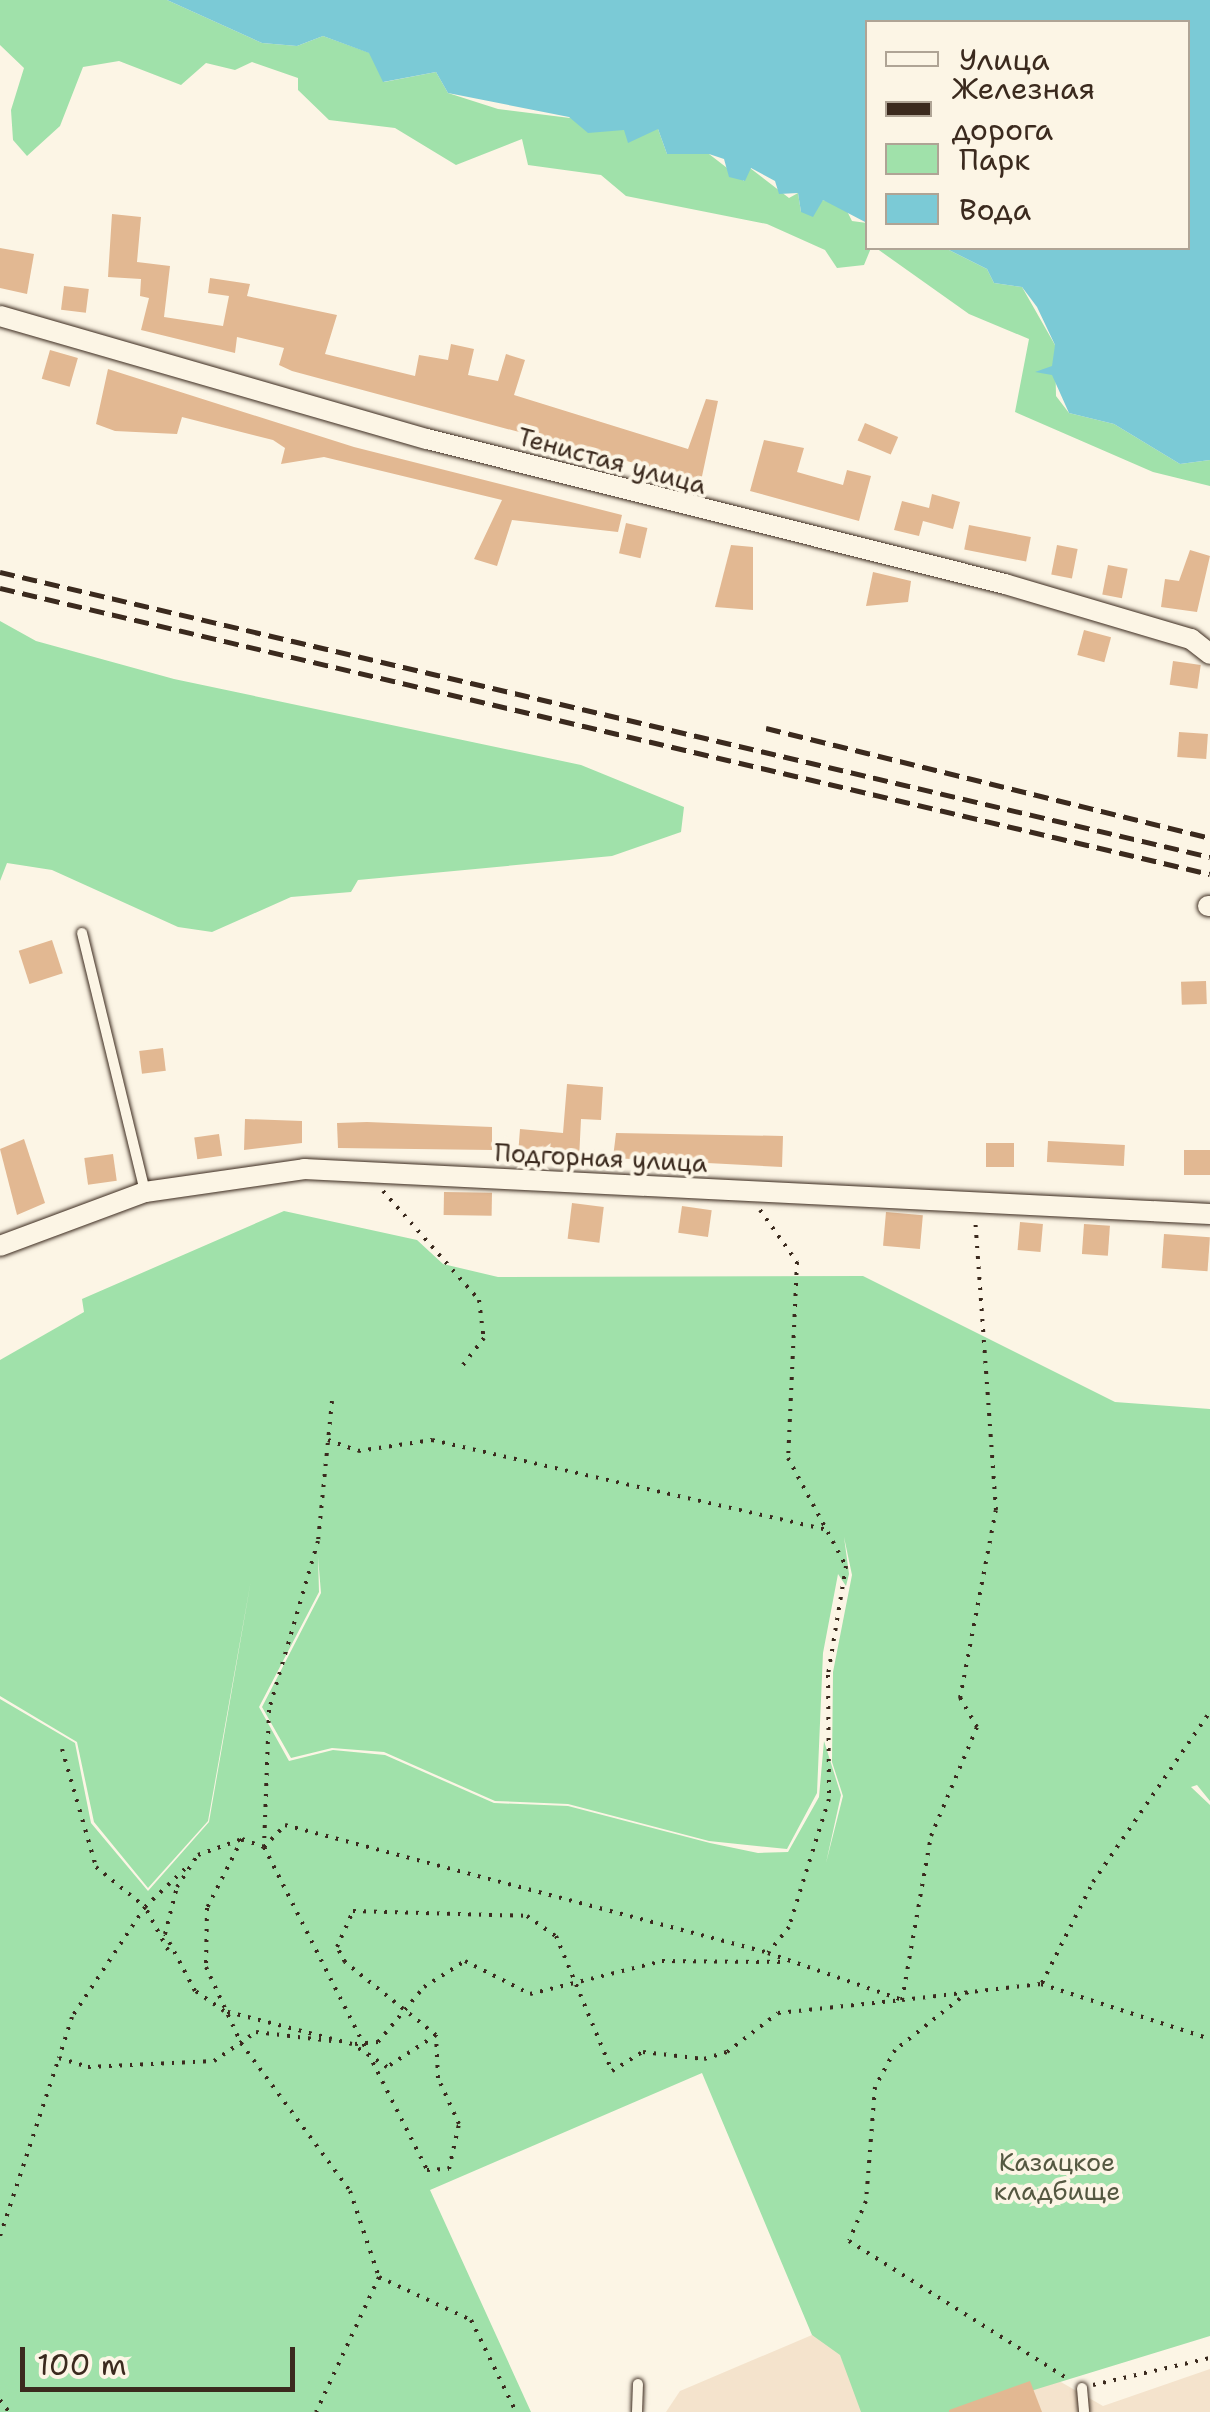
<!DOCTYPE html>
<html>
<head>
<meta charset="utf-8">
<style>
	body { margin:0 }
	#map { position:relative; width:1210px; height:2412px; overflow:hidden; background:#fcf5e5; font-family:"Shantell Sans",sans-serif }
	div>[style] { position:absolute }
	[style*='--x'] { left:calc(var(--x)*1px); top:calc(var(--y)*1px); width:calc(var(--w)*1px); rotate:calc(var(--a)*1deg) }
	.built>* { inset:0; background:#f4e3cc }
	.green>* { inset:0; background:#a0e1aa }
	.water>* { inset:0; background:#7bcad6 }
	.building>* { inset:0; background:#e2b892; transform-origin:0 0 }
	.path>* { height:4px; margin-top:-2px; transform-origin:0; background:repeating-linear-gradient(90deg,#3b2a1e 0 2.5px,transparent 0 10.5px) }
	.roads { filter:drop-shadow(0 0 2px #3b2a1e) drop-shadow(0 0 2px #3b2a1e) }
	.lane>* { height:10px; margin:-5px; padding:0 5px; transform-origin:5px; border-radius:5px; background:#fcf5e5 }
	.street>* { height:20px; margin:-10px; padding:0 10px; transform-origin:10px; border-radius:10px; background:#fcf5e5 }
	.rail>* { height:5px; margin-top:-2.5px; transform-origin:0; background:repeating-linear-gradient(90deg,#3b2a1e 0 15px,transparent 0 23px) }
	span { translate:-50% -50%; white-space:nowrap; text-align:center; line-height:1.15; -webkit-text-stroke:8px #fcf5e5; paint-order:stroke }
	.street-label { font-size:25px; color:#3b2a1e }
	.park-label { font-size:25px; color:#545841 }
	.legend { position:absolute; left:865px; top:20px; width:325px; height:230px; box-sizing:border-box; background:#fcf5e5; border:2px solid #afa495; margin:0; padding:12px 18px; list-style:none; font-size:30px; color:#3b2a1e }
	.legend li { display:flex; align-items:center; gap:20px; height:50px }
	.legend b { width:50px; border:2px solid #afa495 }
	.scale { position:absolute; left:20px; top:2347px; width:275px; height:45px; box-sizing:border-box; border:5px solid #3b2a1e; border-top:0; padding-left:12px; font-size:30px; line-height:35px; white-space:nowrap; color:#3b2a1e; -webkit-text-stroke:8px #fcf5e5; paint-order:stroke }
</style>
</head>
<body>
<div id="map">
	<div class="built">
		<div style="clip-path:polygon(812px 2335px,844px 2349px,884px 2412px,666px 2412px,680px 2391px)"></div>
		<div style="clip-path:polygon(1210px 2369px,1210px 2412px,933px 2412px,1045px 2373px,1103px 2406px)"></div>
	</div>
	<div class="green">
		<div style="clip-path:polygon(0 0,167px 0,262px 43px,297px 46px,323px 36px,370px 53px,384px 82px,436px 72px,448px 93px,498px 109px,658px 129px,667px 154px,709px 154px,744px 181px,750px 168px,789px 198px,798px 193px,801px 212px,823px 200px,845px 207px,852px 221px,867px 223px,871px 248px,864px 265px,837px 268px,825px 250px,767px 224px,626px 196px,601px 175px,528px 165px,522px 139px,456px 165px,395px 128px,329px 120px,298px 90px,298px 78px,252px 62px,235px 70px,206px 63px,181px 85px,119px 61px,83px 67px,60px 126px,27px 156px,13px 140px,11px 110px,24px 68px,0 45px)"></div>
		<div style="clip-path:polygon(876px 248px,945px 248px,987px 269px,994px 283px,1022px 287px,1055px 345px,1056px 396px,1069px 413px,1114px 424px,1180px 464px,1210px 460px,1210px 486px,1153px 472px,1015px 412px,1029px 339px,969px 314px)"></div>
		<div style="clip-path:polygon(0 621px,36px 641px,174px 679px,581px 765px,684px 807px,681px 832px,612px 856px,358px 880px,351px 892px,291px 897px,212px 932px,178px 927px,52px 870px,7px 863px,0 881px)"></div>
		<div style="clip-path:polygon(evenodd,284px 1211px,417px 1240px,443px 1264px,498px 1277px,863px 1276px,1115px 1402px,1210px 1409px,1210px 1801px,1197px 1785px,1191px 1787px,1210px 1805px,1210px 2336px,962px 2412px,861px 2412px,840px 2355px,812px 2335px,702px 2073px,430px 2190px,531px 2412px,0 2412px,0 1699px,75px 1743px,91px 1823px,148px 1891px,209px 1822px,251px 1580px,208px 1821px,148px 1888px,94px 1822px,77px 1742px,0 1696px,0 1360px,84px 1312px,82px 1299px,284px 1211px,844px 1537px,852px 1575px,833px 1672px,832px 1762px,843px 1796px,826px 1863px,841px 1795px,824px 1741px,819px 1797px,788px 1852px,758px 1853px,710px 1843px,568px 1806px,494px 1803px,385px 1755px,333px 1750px,289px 1761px,259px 1707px,319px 1592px,318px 1557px,321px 1593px,262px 1707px,291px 1758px,332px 1748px,384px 1752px,495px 1801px,568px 1804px,709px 1841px,787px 1849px,817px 1793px,823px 1653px,838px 1574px,846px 1586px,849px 1574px,844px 1537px)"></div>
	</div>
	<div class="water">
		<div style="clip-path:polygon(167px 0,1210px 0,1210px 460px,1180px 464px,1114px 424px,1069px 413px,1052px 375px,1035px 372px,1052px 366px,1055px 345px,1037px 307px,1022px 287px,994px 283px,987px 269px,945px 248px,1188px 248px,1188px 22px,868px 22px,867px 223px,823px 200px,813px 217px,801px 212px,798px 193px,779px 194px,775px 181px,751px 168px,745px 181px,729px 177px,724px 159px,709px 154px,667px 154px,658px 129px,628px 143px,624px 130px,588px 133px,569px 117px,448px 93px,436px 72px,383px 82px,369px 53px,323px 36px,297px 46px,262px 43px)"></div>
	</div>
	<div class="building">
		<div style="clip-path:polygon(112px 214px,141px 217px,137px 262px,170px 266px,164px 317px,223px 326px,229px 296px,208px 293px,210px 278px,250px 284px,247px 296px,337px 315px,325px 354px,415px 376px,419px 355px,448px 360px,451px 344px,474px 349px,468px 375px,498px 381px,506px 354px,525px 360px,514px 395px,688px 449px,706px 399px,718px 401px,701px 481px,292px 371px,279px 365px,284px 348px,237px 337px,235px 353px,141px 330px,149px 298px,140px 296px,141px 279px,108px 277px)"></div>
		<div style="clip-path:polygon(0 248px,34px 254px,27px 294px,0 288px)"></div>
		<div style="left:64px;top:286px;width:25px;height:24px;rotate:7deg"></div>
		<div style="left:50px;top:350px;width:29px;height:30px;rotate:16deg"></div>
		<div style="clip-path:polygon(108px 369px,354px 447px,622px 515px,618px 532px,512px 520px,497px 566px,474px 559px,502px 500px,324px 457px,281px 464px,285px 448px,273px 440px,182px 417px,177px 434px,115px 431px,96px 424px)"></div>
		<div style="left:865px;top:423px;width:36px;height:19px;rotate:23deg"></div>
		<div style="clip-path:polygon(764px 440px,804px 448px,797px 472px,843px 485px,847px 470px,871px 476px,859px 521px,750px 491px)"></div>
		<div style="clip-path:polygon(932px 494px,960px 502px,953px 529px,923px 521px,919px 536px,894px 530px,902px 501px,929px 508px)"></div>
		<div style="left:626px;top:523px;width:22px;height:31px;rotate:13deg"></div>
		<div style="left:969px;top:525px;width:63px;height:25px;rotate:11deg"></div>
		<div style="clip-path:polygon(731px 545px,753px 547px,753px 610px,715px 607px)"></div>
		<div style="left:1057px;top:545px;width:21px;height:30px;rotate:11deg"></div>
		<div style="clip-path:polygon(1190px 550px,1210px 556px,1197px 612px,1161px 607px,1165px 579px,1179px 581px)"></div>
		<div style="left:1108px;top:565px;width:20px;height:30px;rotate:11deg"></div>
		<div style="clip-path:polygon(873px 572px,911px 581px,908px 602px,866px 606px)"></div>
		<div style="left:1084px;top:630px;width:28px;height:26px;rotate:15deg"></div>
		<div style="left:1173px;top:661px;width:28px;height:24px;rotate:8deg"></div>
		<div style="left:1179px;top:732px;width:29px;height:25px;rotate:4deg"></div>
		<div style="left:52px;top:940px;width:35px;height:35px;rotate:72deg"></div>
		<div style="left:1206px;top:981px;width:23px;height:25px;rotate:88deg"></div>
		<div style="left:163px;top:1048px;width:23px;height:24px;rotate:83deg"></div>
		<div style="clip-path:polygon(567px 1084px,603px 1087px,601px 1120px,581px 1119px,579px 1159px,518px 1155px,520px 1129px,563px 1133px)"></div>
		<div style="clip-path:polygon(245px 1119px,302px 1121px,302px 1143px,244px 1150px)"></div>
		<div style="clip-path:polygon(367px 1122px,492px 1127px,492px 1150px,338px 1148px,337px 1123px)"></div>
		<div style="clip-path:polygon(616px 1133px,783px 1136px,782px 1167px,613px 1158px)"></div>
		<div style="left:219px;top:1134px;width:22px;height:25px;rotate:82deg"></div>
		<div style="clip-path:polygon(24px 1139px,45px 1203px,17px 1215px,0 1149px)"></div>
		<div style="left:1048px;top:1141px;width:77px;height:21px;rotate:3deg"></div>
		<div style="left:986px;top:1143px;width:28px;height:24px"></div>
		<div style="left:1184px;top:1150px;width:26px;height:25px"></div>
		<div style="left:113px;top:1154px;width:27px;height:29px;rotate:82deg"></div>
		<div style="left:444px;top:1192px;width:48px;height:23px;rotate:1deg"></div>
		<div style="left:572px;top:1203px;width:32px;height:36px;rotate:7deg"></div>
		<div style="left:682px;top:1206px;width:30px;height:27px;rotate:8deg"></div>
		<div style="left:886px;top:1212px;width:37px;height:34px;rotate:5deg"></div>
		<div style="left:1020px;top:1222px;width:23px;height:28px;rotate:5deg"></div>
		<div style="left:1084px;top:1224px;width:26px;height:30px;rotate:4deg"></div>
		<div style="left:1164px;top:1234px;width:46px;height:34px;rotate:4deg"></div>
		<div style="clip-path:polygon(1030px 2381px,1042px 2412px,949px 2412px,949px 2410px)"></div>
	</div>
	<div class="path">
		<div style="--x:383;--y:1191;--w:145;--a:48.6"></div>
		<div style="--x:479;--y:1300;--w:38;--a:83"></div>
		<div style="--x:484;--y:1338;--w:37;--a:128"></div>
		<div style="--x:760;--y:1210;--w:64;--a:54.6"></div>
		<div style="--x:797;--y:1262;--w:196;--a:92.6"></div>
		<div style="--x:788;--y:1458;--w:123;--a:61.8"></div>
		<div style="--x:846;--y:1566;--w:110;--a:99.4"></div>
		<div style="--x:828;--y:1675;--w:124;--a:89.5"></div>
		<div style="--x:829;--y:1799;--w:134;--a:107.4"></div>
		<div style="--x:789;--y:1927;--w:33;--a:129"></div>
		<div style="--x:332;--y:1401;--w:141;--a:95.7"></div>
		<div style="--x:318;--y:1541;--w:176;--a:106.2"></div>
		<div style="--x:269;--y:1710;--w:137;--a:92.1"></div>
		<div style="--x:264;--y:1847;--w:362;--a:63.2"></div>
		<div style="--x:427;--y:2170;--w:22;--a:-3"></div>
		<div style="--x:449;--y:2169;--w:46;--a:-77.5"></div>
		<div style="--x:459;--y:2124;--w:51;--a:-114.5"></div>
		<div style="--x:438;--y:2078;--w:43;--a:-92.7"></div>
		<div style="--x:436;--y:2035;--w:117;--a:-141.3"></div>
		<div style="--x:345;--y:1962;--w:17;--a:-118"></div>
		<div style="--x:337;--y:1947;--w:39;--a:-66"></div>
		<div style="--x:353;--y:1911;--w:174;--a:1.6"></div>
		<div style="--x:527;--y:1916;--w:35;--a:35"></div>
		<div style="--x:556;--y:1936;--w:146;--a:67.5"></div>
		<div style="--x:612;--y:2071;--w:36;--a:-32"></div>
		<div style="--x:643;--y:2052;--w:61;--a:6.5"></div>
		<div style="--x:704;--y:2059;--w:24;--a:-17"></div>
		<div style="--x:727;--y:2052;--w:64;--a:-37.4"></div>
		<div style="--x:778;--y:2013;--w:125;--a:-6"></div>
		<div style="--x:902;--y:2000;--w:167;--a:-80"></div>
		<div style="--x:931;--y:1836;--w:118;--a:-67.1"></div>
		<div style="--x:977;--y:1727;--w:34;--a:-120"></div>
		<div style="--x:960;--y:1698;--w:191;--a:-79.2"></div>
		<div style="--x:996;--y:1510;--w:291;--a:-94.1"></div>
		<div style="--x:328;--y:1440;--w:32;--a:20"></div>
		<div style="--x:358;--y:1451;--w:75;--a:-8.5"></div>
		<div style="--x:432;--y:1440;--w:406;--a:12.8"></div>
		<div style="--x:62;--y:1749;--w:123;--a:73.9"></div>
		<div style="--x:96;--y:1867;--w:63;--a:39.2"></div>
		<div style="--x:145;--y:1907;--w:132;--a:123.6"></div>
		<div style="--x:72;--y:2017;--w:43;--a:107.6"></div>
		<div style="--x:59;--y:2058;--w:30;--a:17"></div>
		<div style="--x:88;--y:2067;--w:126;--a:-2.7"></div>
		<div style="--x:214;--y:2061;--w:51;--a:-34.6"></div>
		<div style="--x:256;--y:2032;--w:76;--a:6.8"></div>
		<div style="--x:242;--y:1839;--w:77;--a:116.9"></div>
		<div style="--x:207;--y:1908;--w:59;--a:91"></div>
		<div style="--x:206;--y:1967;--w:84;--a:65.3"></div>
		<div style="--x:241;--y:2043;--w:184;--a:53.6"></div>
		<div style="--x:350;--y:2191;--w:91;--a:71.4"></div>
		<div style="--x:379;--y:2277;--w:149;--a:115"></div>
		<div style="--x:168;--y:1950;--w:49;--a:-118.1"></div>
		<div style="--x:145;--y:1907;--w:62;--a:-43.7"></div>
		<div style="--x:1042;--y:1983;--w:113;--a:-63.2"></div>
		<div style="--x:1093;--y:1882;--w:206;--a:-55.5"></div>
		<div style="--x:968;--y:1992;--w:93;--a:141.5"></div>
		<div style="--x:895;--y:2050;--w:42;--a:118.4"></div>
		<div style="--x:875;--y:2087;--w:114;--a:94.5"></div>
		<div style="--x:866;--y:2201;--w:43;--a:113"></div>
		<div style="--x:849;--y:2241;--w:262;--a:32.2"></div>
		<div style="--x:436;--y:2035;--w:59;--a:146.9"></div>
		<div style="--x:387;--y:2067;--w:42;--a:-146.7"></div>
		<div style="--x:352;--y:2044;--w:132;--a:-165.5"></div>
		<div style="--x:224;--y:2011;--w:35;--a:-145"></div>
		<div style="--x:195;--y:1991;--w:64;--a:-117.8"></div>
		<div style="--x:165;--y:1934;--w:49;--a:-75.7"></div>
		<div style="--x:177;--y:1887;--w:38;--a:-57"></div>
		<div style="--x:198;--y:1855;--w:47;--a:-20"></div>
		<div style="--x:242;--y:1839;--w:23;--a:20"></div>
		<div style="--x:264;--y:1847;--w:30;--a:-46"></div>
		<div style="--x:285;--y:1825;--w:500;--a:14.8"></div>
		<div style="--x:768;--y:1953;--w:142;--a:19.3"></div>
		<div style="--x:902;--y:2000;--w:140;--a:-6.6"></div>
		<div style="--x:1041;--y:1984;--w:178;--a:18"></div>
		<div style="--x:355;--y:2044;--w:23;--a:-5"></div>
		<div style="--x:378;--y:2042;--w:72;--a:-50.1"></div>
		<div style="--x:424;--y:1987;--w:49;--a:-32.4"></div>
		<div style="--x:465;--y:1961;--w:73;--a:26.9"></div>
		<div style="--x:530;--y:1994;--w:136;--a:-14"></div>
		<div style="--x:662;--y:1961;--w:125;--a:0.5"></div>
		<div style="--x:0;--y:2236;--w:188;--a:-71.7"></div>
		<div style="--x:379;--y:2277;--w:102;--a:25.1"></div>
		<div style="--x:471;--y:2320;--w:102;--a:63.9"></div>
		<div style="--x:1093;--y:2385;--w:120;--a:-13"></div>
		<div style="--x:0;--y:2400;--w:15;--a:53"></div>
	</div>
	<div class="roads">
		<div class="lane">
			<div style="--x:82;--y:933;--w:267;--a:76.3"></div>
			<div style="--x:1082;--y:2388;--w:24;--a:85"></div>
			<div style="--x:637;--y:2412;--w:28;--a:-88"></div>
		</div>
		<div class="street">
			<div style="--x:0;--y:316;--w:444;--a:16.1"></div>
			<div style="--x:427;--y:439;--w:596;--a:14.08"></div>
			<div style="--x:1005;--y:584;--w:194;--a:16.5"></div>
			<div style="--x:1191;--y:639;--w:24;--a:38"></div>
			<div style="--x:1208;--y:906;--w:2;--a:0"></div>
			<div style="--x:0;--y:1246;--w:155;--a:-20.4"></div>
			<div style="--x:145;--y:1192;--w:161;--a:-8.2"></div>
			<div style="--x:304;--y:1169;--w:907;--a:2.84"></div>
		</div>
	</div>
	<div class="rail">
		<div style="--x:0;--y:572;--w:1243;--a:13.25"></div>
		<div style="--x:0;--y:588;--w:1243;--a:13.3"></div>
		<div style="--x:766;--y:728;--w:457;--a:13.9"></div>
	</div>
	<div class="street-label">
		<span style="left:612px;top:461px;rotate:15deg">Тенистая улица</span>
		<span style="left:601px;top:1158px;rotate:3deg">Подгорная улица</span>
	</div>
	<div class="park-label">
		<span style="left:1057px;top:2177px">Казацкое<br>кладбище</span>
	</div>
	<ul class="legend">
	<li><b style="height:12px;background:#fcf5e5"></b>Улица</li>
	<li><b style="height:12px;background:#3b2a1e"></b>Железная дорога</li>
	<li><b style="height:28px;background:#a0e1aa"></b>Парк</li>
	<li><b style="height:28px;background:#7bcad6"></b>Вода</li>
	</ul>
	<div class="scale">100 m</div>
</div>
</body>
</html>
